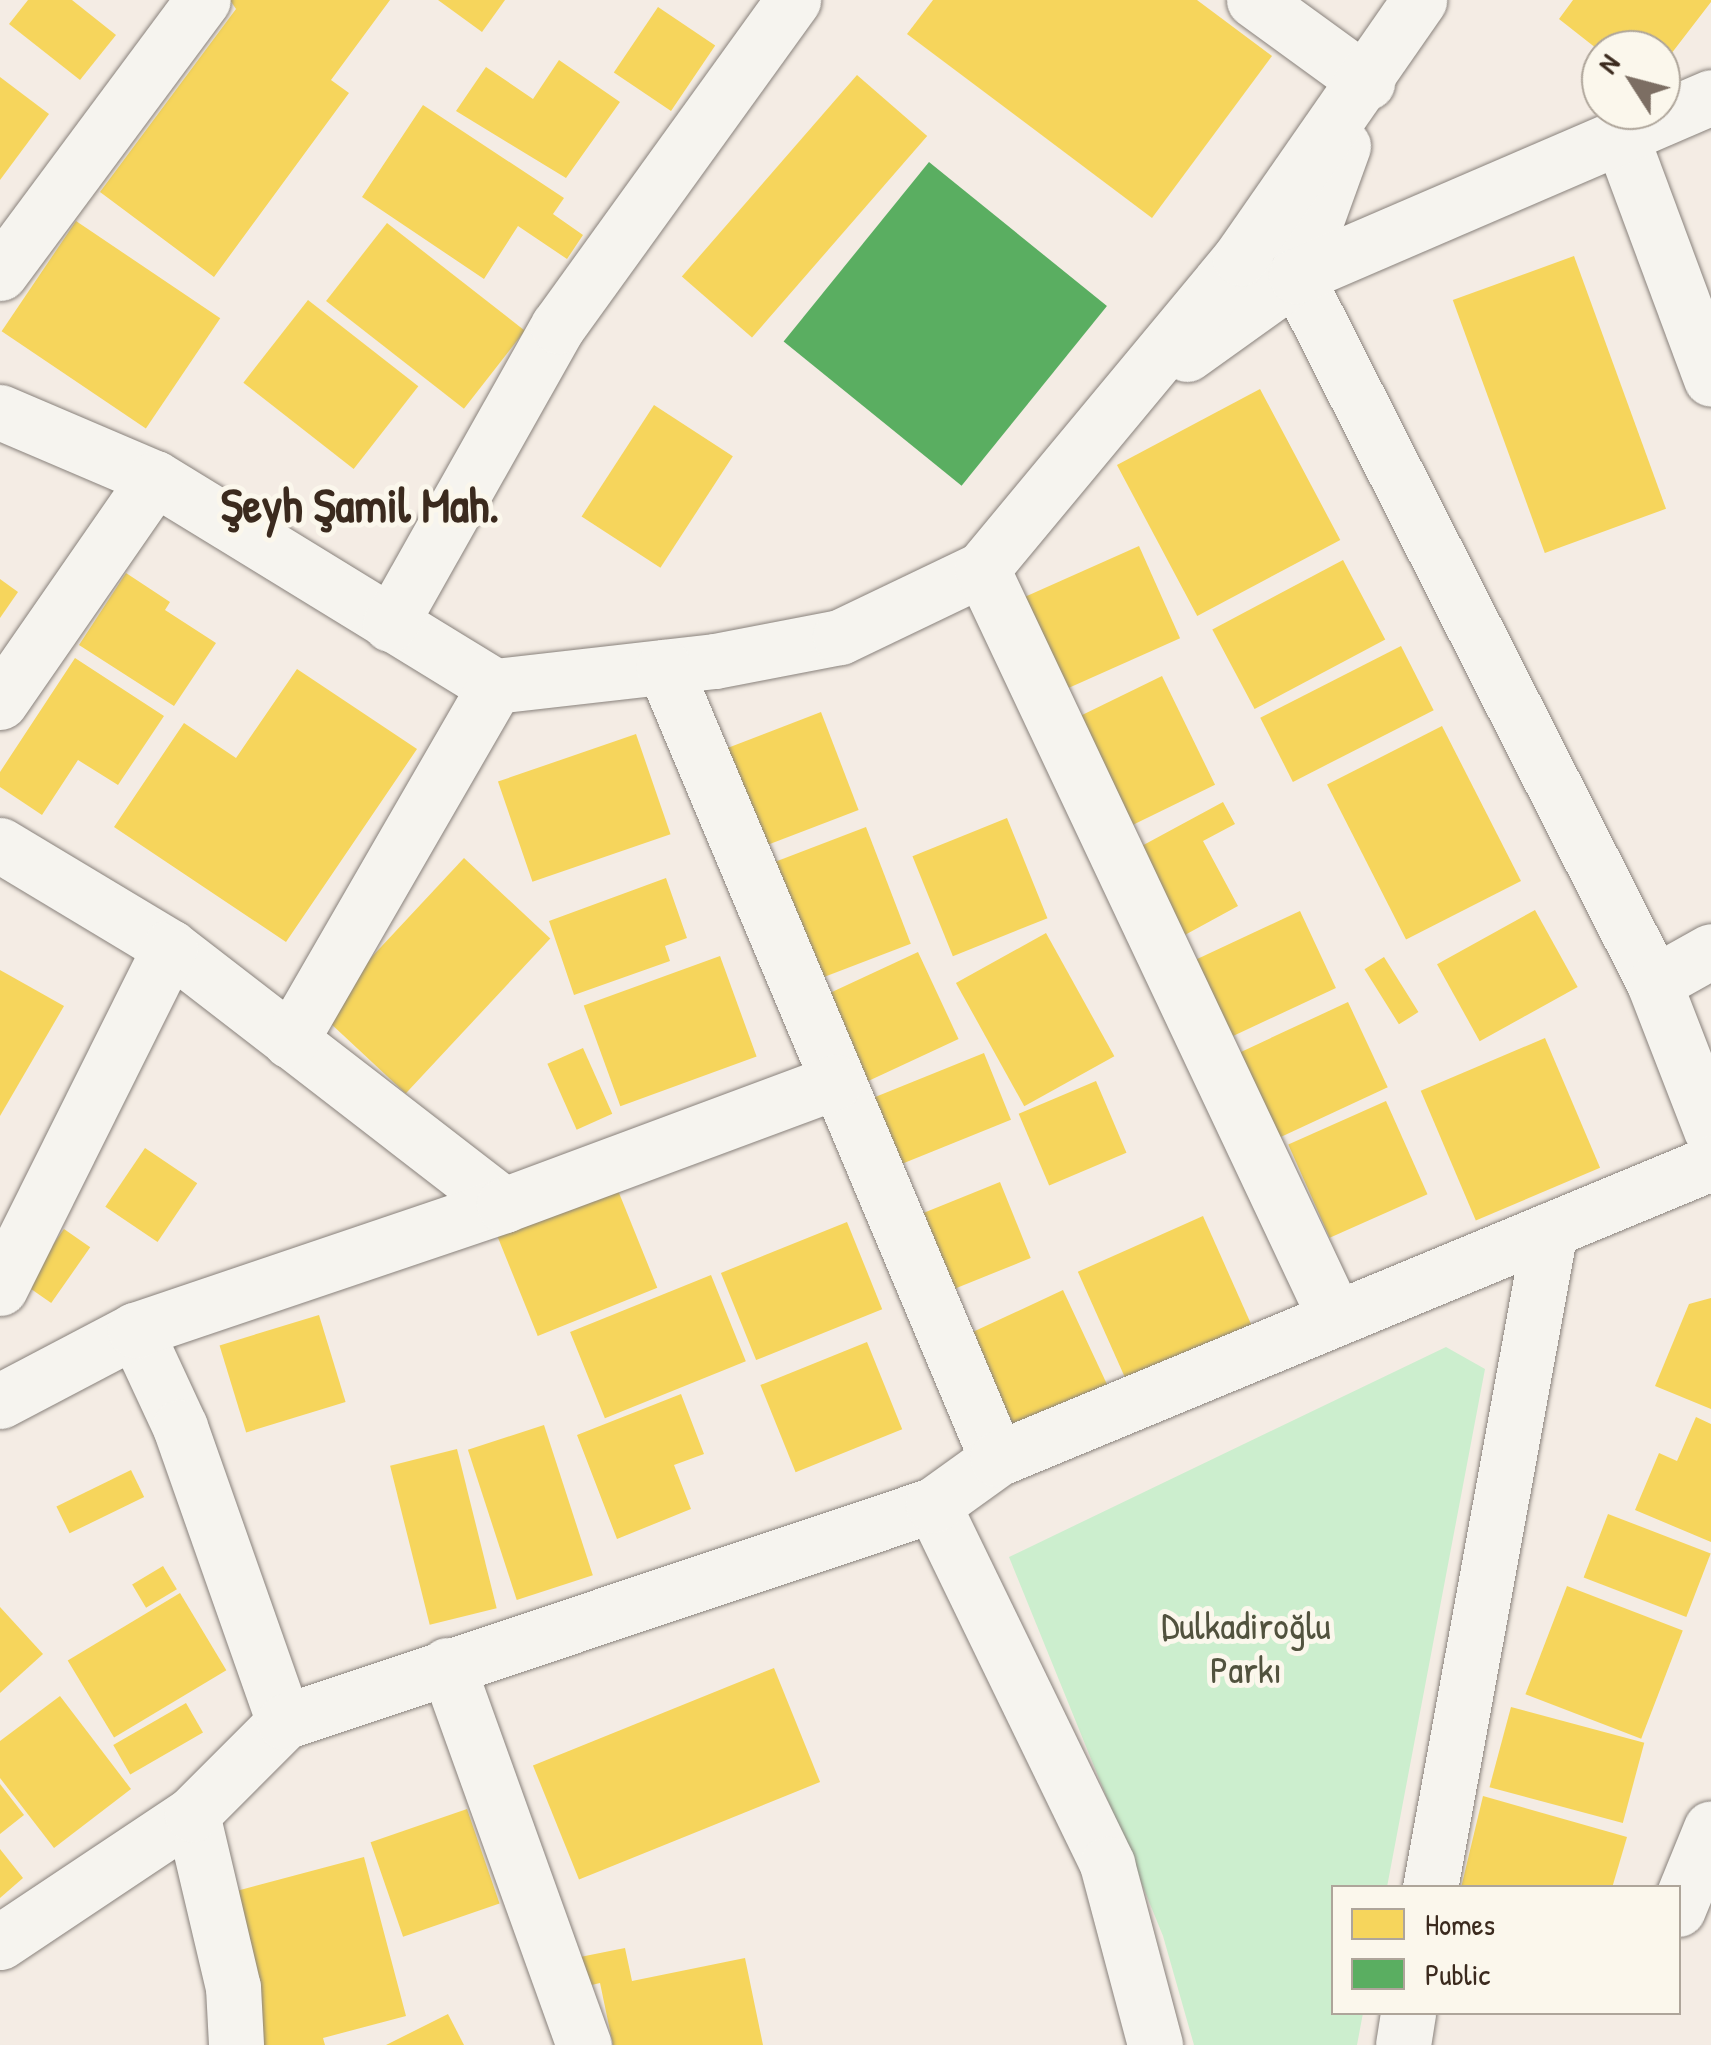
<!DOCTYPE html>
<html>
<head>
<meta charset="utf-8">
<style>
	body { margin:0 }
	#map { position:relative; width:1711px; height:2045px; overflow:hidden; background:#f4ece4; font-family:"Patrick Hand",sans-serif }
	div>[style] { position:absolute }
	[style*='--x'] { left:calc(var(--x)*1px); top:calc(var(--y)*1px); width:calc(var(--w)*1px); rotate:calc(var(--a)*1deg) }
	.green>* { inset:0; background:#cceece }
	.homes>* { inset:0; background:#f6d55c; transform-origin:0 0 }
	.public>* { inset:0; background:#5aae61; transform-origin:0 0 }
	.roads { filter:drop-shadow(0 0 2px #89827c) drop-shadow(0 0 2px #89827c) }
	.minor>* { height:55px; margin:-27.5px; padding:0 27.5px; transform-origin:27.5px; border-radius:27.5px; background:#f6f4ef }
	.major>* { height:55px; margin:-27.5px; padding:0 27.5px; transform-origin:27.5px; border-radius:27.5px; background:#f6f4ef }
	span { translate:-50% -50%; white-space:nowrap; text-align:center; line-height:1.15; -webkit-text-stroke:10px #fbf7ec; paint-order:stroke }
	.park-label { font-size:38px; color:#51523e }
	.district-label { font-size:48px; color:#3b2a1e; font-weight:700 }
	.legend { position:absolute; left:1331px; top:1885px; width:350px; height:130px; box-sizing:border-box; background:#fbf7ec; border:2px solid #aea59a; margin:0; padding:12px 18px; list-style:none; font-size:30px; color:#3b2a1e }
	.legend li { display:flex; align-items:center; gap:20px; height:50px }
	.legend b { width:50px; border:2px solid #aea59a }
	.north { position:absolute; left:1581px; top:30px; width:100px; height:100px; box-sizing:border-box; background:#fbf7ec; border:2px solid #aea59a; border-radius:50%; rotate:306deg; font-size:28px; font-weight:700; line-height:40px; text-align:center; color:#3b2a1e }
	.north::after { content:''; display:block; margin:auto; width:35px; height:45px; background:#7c6e63; clip-path:polygon(50% 0,100% 100%,50% 72%,0 100%) }
</style>
</head>
<body>
<div id="map">
	<div class="green">
		<div style="clip-path:polygon(1446px 1347px,1485px 1369px,1387px 1887px,1334px 1888px,1334px 2012px,1363px 2013px,1357px 2045px,1194px 2045px,1163px 1936px,1009px 1557px)"></div>
	</div>
	<div class="homes">
		<div style="clip-path:polygon(28px 0,72px 0,116px 35px,80px 80px,9px 24px)"></div>
		<div style="clip-path:polygon(230px 0,390px 0,331px 80px,349px 93px,214px 277px,100px 192px,236px 9px)"></div>
		<div style="clip-path:polygon(438px 0,505px 0,482px 32px)"></div>
		<div style="clip-path:polygon(933px 0,1197px 0,1272px 56px,1152px 218px,907px 34px)"></div>
		<div style="clip-path:polygon(1573px 0,1711px 0,1711px 2px,1661px 67px,1661px 50px,1601px 52px,1559px 19px)"></div>
		<div style="left:658px;top:7px;width:69px;height:79px;rotate:34deg"></div>
		<div style="clip-path:polygon(559px 60px,620px 102px,566px 178px,456px 111px,486px 67px,533px 99px)"></div>
		<div style="left:857px;top:75px;width:93px;height:267px;rotate:41deg"></div>
		<div style="clip-path:polygon(0 77px,49px 114px,0 180px)"></div>
		<div style="clip-path:polygon(423px 105px,564px 198px,553px 214px,583px 235px,567px 259px,518px 226px,484px 279px,362px 197px)"></div>
		<div style="left:76px;top:221px;width:174px;height:133px;rotate:34deg"></div>
		<div style="left:387px;top:223px;width:175px;height:99px;rotate:38deg"></div>
		<div style="left:1574px;top:256px;width:269px;height:129px;rotate:70deg"></div>
		<div style="left:308px;top:300px;width:140px;height:105px;rotate:38deg"></div>
		<div style="left:1260px;top:389px;width:171px;height:162px;rotate:62deg"></div>
		<div style="left:654px;top:405px;width:94px;height:133px;rotate:33deg"></div>
		<div style="left:1139px;top:546px;width:101px;height:132px;rotate:66deg"></div>
		<div style="left:1343px;top:560px;width:90px;height:148px;rotate:62deg"></div>
		<div style="clip-path:polygon(126px 573px,170px 602px,165px 610px,216px 643px,174px 706px,79px 645px)"></div>
		<div style="clip-path:polygon(0 579px,18px 592px,0 618px)"></div>
		<div style="left:1401px;top:646px;width:72px;height:158px;rotate:63deg"></div>
		<div style="clip-path:polygon(75px 658px,164px 716px,118px 785px,78px 760px,42px 815px,0 787px,0 772px)"></div>
		<div style="clip-path:polygon(297px 669px,417px 749px,286px 942px,114px 827px,184px 723px,236px 758px)"></div>
		<div style="left:1162px;top:676px;width:121px;height:94px;rotate:64deg"></div>
		<div style="left:821px;top:712px;width:105px;height:105px;rotate:69deg"></div>
		<div style="left:1442px;top:726px;width:174px;height:129px;rotate:63deg"></div>
		<div style="left:636px;top:734px;width:106px;height:146px;rotate:71deg"></div>
		<div style="clip-path:polygon(1223px 802px,1235px 824px,1203px 841px,1238px 906px,1172px 942px,1125px 855px)"></div>
		<div style="left:1007px;top:818px;width:108px;height:102px;rotate:68deg"></div>
		<div style="left:866px;top:827px;width:125px;height:109px;rotate:69deg"></div>
		<div style="left:464px;top:858px;width:118px;height:212px;rotate:43deg"></div>
		<div style="clip-path:polygon(666px 878px,687px 938px,665px 946px,670px 961px,574px 995px,549px 921px)"></div>
		<div style="left:1535px;top:910px;width:88px;height:112px;rotate:61deg"></div>
		<div style="left:1300px;top:911px;width:85px;height:127px;rotate:65deg"></div>
		<div style="left:1046px;top:933px;width:141px;height:103px;rotate:61deg"></div>
		<div style="left:918px;top:952px;width:96px;height:118px;rotate:65deg"></div>
		<div style="left:720px;top:956px;width:107px;height:145px;rotate:70deg"></div>
		<div style="left:1384px;top:957px;width:65px;height:23px;rotate:58deg"></div>
		<div style="clip-path:polygon(0 970px,64px 1006px,0 1116px)"></div>
		<div style="left:1348px;top:1002px;width:94px;height:134px;rotate:65deg"></div>
		<div style="left:1545px;top:1038px;width:141px;height:135px;rotate:67deg"></div>
		<div style="left:583px;top:1048px;width:72px;height:39px;rotate:66deg"></div>
		<div style="left:984px;top:1053px;width:72px;height:138px;rotate:68deg"></div>
		<div style="left:1096px;top:1081px;width:78px;height:84px;rotate:67deg"></div>
		<div style="left:1386px;top:1101px;width:102px;height:107px;rotate:66deg"></div>
		<div style="left:145px;top:1148px;width:63px;height:71px;rotate:34deg"></div>
		<div style="left:1000px;top:1182px;width:82px;height:84px;rotate:68deg"></div>
		<div style="left:615px;top:1183px;width:113px;height:129px;rotate:68deg"></div>
		<div style="left:1203px;top:1216px;width:120px;height:137px;rotate:66deg"></div>
		<div style="left:847px;top:1222px;width:94px;height:136px;rotate:68deg"></div>
		<div style="left:64px;top:1229px;width:32px;height:68px;rotate:35deg"></div>
		<div style="left:711px;top:1275px;width:93px;height:152px;rotate:68deg"></div>
		<div style="left:1063px;top:1290px;width:106px;height:102px;rotate:65deg"></div>
		<div style="clip-path:polygon(1711px 1298px,1711px 1409px,1655px 1386px,1689px 1304px)"></div>
		<div style="left:319px;top:1315px;width:91px;height:104px;rotate:73deg"></div>
		<div style="left:867px;top:1342px;width:94px;height:115px;rotate:68deg"></div>
		<div style="clip-path:polygon(681px 1394px,704px 1454px,674px 1465px,691px 1509px,617px 1539px,577px 1435px)"></div>
		<div style="clip-path:polygon(1696px 1417px,1711px 1424px,1711px 1542px,1635px 1510px,1659px 1453px,1677px 1461px)"></div>
		<div style="left:544px;top:1425px;width:158px;height:80px;rotate:72deg"></div>
		<div style="left:457px;top:1449px;width:164px;height:69px;rotate:76deg"></div>
		<div style="left:131px;top:1470px;width:30px;height:83px;rotate:64deg"></div>
		<div style="left:1608px;top:1514px;width:110px;height:68px;rotate:21deg"></div>
		<div style="left:163px;top:1566px;width:27px;height:36px;rotate:59deg"></div>
		<div style="left:1567px;top:1586px;width:124px;height:116px;rotate:21deg"></div>
		<div style="left:180px;top:1593px;width:90px;height:131px;rotate:59deg"></div>
		<div style="clip-path:polygon(0 1607px,43px 1654px,0 1693px)"></div>
		<div style="left:774px;top:1668px;width:123px;height:260px;rotate:68deg"></div>
		<div style="clip-path:polygon(60px 1696px,131px 1789px,54px 1848px,0 1778px,0 1741px)"></div>
		<div style="left:186px;top:1703px;width:34px;height:84px;rotate:60deg"></div>
		<div style="left:1511px;top:1707px;width:138px;height:83px;rotate:15deg"></div>
		<div style="clip-path:polygon(0 1784px,24px 1815px,0 1834px)"></div>
		<div style="clip-path:polygon(1483px 1796px,1627px 1837px,1612px 1888px,1461px 1888px)"></div>
		<div style="left:467px;top:1809px;width:100px;height:102px;rotate:71deg"></div>
		<div style="clip-path:polygon(0 1849px,23px 1878px,0 1898px)"></div>
		<div style="clip-path:polygon(364px 1857px,406px 2016px,323px 2038px,325px 2045px,253px 2045px,214px 1897px)"></div>
		<div style="clip-path:polygon(625px 1948px,632px 1981px,745px 1958px,763px 2045px,613px 2045px,600px 1983px,575px 1989px,570px 1959px)"></div>
		<div style="clip-path:polygon(448px 2014px,464px 2045px,386px 2045px)"></div>
	</div>
	<div class="public">
		<div style="left:929px;top:162px;width:229px;height:231px;rotate:39deg"></div>
	</div>
	<div class="roads">
		<div class="minor">
			<div style="--x:1254;--y:0;--w:140;--a:36"></div>
			<div style="--x:1620;--y:134;--w:261;--a:69.6"></div>
			<div style="--x:1343;--y:146;--w:138;--a:109.9"></div>
			<div style="--x:1296;--y:276;--w:792;--a:63.14"></div>
			<div style="--x:1654;--y:983;--w:158;--a:68.8"></div>
			<div style="--x:0;--y:273;--w:340;--a:-53.4"></div>
			<div style="--x:1187;--y:354;--w:134;--a:-35.6"></div>
			<div style="--x:1296;--y:276;--w:452;--a:-23.3"></div>
			<div style="--x:0;--y:412;--w:168;--a:23.1"></div>
			<div style="--x:155;--y:478;--w:399;--a:31.5"></div>
			<div style="--x:495;--y:686;--w:221;--a:-6.5"></div>
			<div style="--x:715;--y:661;--w:127;--a:-10.9"></div>
			<div style="--x:840;--y:637;--w:157;--a:-25.6"></div>
			<div style="--x:982;--y:569;--w:404;--a:-50.3"></div>
			<div style="--x:1240;--y:258;--w:314;--a:-55.2"></div>
			<div style="--x:982;--y:569;--w:827;--a:64.74"></div>
			<div style="--x:390;--y:624;--w:342;--a:-60.6"></div>
			<div style="--x:558;--y:326;--w:402;--a:-54.2"></div>
			<div style="--x:664;--y:667;--w:859;--a:67.2"></div>
			<div style="--x:0;--y:702;--w:272;--a:-55.3"></div>
			<div style="--x:0;--y:845;--w:198;--a:31"></div>
			<div style="--x:170;--y:947;--w:422;--a:37.7"></div>
			<div style="--x:1654;--y:983;--w:65;--a:-29.3"></div>
			<div style="--x:290;--y:1041;--w:410;--a:-60"></div>
			<div style="--x:0;--y:1288;--w:381;--a:-63.5"></div>
			<div style="--x:135;--y:1330;--w:107;--a:65.1"></div>
			<div style="--x:180;--y:1427;--w:313;--a:70.6"></div>
			<div style="--x:0;--y:1401;--w:153;--a:-27.7"></div>
			<div style="--x:135;--y:1330;--w:390;--a:-18.7"></div>
			<div style="--x:504;--y:1205;--w:353;--a:-20.4"></div>
			<div style="--x:933;--y:1505;--w:399;--a:64.1"></div>
			<div style="--x:1107;--y:1864;--w:187;--a:75.1"></div>
			<div style="--x:447;--y:1665;--w:404;--a:70.2"></div>
			<div style="--x:192;--y:1814;--w:178;--a:76.7"></div>
			<div style="--x:233;--y:1987;--w:58;--a:87"></div>
			<div style="--x:1430;--y:1888;--w:669;--a:-79.66"></div>
			<div style="--x:1678;--y:1909;--w:87;--a:-67.8"></div>
			<div style="--x:1403;--y:2045;--w:33;--a:-81"></div>
		</div>
		<div class="major">
			<div style="--x:0;--y:1942;--w:231;--a:-33.7"></div>
			<div style="--x:192;--y:1814;--w:130;--a:-45"></div>
			<div style="--x:284;--y:1722;--w:684;--a:-18.49"></div>
			<div style="--x:933;--y:1505;--w:79;--a:-35.7"></div>
			<div style="--x:997;--y:1459;--w:773;--a:-22.52"></div>
		</div>
	</div>
	<div class="park-label">
		<span style="left:1246px;top:1648px">Dulkadiroğlu<br>Parkı</span>
	</div>
	<div class="district-label">
		<span style="left:360px;top:505px">Şeyh Şamil Mah.</span>
	</div>
	<ul class="legend">
	<li><b style="height:28px;background:#f6d55c"></b>Homes</li>
	<li><b style="height:28px;background:#5aae61"></b>Public</li>
	</ul>
	<div class="north">N</div>
</div>
</body>
</html>
